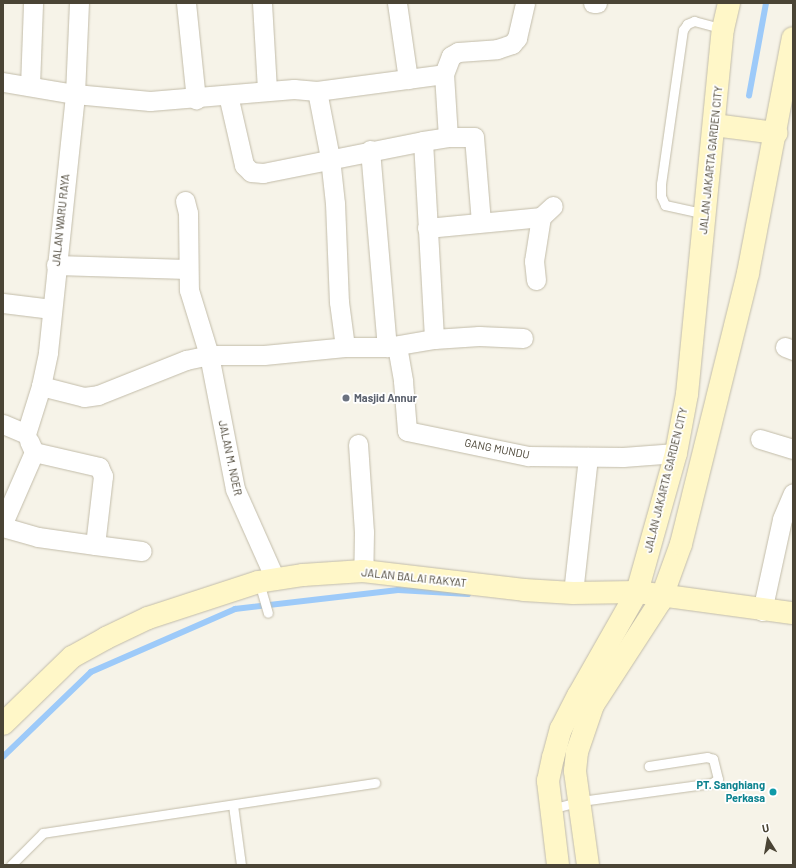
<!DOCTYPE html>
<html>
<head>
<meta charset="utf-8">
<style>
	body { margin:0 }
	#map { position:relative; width:796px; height:868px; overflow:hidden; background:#f6f3e8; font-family:Barlow,sans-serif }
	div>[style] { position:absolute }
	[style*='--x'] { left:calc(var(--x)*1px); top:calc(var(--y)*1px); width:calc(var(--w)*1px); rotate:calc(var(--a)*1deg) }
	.stream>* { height:5.5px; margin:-2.75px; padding:0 2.75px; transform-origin:2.75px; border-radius:2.75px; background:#9dcaf9 }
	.roads { filter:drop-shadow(0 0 1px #c2bca9) drop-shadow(0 0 1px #c2bca9) }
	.lane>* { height:9px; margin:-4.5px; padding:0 4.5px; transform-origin:4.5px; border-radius:4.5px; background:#fff }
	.street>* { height:19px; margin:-9.5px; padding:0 9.5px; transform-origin:9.5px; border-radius:9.5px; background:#fff }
	.secondary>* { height:22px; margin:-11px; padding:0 11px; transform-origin:11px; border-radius:11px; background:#fff7c8 }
	.dots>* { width:11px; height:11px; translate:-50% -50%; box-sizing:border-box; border:2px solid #fff; border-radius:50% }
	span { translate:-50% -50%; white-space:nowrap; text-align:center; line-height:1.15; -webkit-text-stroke:3.5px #fff; paint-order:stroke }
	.street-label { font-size:11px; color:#4a4435 }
	.worship-label { font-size:11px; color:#5b616d; font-weight:700 }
	.left { translate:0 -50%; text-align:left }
	.culture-label { font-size:11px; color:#0d838f; font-weight:700 }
	.right { translate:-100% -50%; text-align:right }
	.frame { position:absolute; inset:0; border:4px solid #4a4435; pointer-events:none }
	.north { position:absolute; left:748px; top:820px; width:40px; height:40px; -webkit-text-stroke:3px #fff; paint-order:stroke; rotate:349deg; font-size:11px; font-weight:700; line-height:16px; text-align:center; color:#4a4435 }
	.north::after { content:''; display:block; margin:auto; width:14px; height:18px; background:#4a4435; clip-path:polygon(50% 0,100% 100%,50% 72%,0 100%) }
</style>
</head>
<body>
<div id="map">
	<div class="stream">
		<div style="--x:749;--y:96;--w:95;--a:-79.6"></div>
		<div style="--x:3;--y:757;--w:122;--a:-44"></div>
		<div style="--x:91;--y:672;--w:157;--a:-23.6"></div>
		<div style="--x:235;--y:609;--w:164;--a:-6.6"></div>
		<div style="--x:398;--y:590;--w:70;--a:3.3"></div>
	</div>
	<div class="roads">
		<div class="lane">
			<div style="--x:706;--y:214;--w:42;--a:-167.6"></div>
			<div style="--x:665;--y:205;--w:10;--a:-114"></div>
			<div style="--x:661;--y:196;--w:12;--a:-90"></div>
			<div style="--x:661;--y:184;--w:156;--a:-81.9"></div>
			<div style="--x:683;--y:30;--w:7;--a:-56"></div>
			<div style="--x:687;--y:24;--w:8;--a:-23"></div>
			<div style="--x:694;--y:21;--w:30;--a:15"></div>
			<div style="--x:259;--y:582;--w:32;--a:74"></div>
			<div style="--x:233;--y:805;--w:61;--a:82.4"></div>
			<div style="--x:551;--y:809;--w:31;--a:-15"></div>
			<div style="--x:581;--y:801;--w:132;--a:-7.8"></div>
			<div style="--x:712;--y:783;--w:7;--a:-34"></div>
			<div style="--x:718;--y:779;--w:21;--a:-104"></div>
			<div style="--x:713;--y:759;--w:6;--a:-162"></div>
			<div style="--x:707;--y:757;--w:59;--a:171.2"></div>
			<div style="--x:11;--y:865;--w:45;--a:-45"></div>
			<div style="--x:43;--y:833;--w:336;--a:-8.6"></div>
		</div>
		<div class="street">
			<div style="--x:186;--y:3;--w:97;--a:84.1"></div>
			<div style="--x:262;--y:3;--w:88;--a:86.7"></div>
			<div style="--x:397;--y:3;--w:77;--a:81.8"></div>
			<div style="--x:593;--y:3;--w:4;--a:0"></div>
			<div style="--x:444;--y:74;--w:63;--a:86.4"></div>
			<div style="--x:3;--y:82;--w:73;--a:9.5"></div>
			<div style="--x:75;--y:94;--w:75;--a:5.3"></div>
			<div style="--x:150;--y:101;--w:144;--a:-4.8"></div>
			<div style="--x:294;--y:89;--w:23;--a:5"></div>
			<div style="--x:317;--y:91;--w:128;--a:-7.6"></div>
			<div style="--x:444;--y:74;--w:19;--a:-69"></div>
			<div style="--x:451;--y:56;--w:8;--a:-30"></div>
			<div style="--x:458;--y:52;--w:39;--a:-4"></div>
			<div style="--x:497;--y:49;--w:16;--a:-18"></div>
			<div style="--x:512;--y:44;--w:8;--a:-50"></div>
			<div style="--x:517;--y:38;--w:36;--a:-77"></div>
			<div style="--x:30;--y:86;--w:83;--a:-87.9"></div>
			<div style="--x:317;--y:91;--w:68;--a:79"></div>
			<div style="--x:330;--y:158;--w:45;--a:83.7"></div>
			<div style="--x:335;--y:203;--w:99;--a:87.7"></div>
			<div style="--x:339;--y:302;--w:45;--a:82.4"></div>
			<div style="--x:228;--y:95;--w:72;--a:77.1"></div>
			<div style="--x:244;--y:165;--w:10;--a:45"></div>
			<div style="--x:251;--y:172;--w:12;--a:5"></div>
			<div style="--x:263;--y:173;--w:163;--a:-11.3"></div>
			<div style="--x:423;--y:141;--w:25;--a:-9"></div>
			<div style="--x:448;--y:137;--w:26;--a:0"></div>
			<div style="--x:474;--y:137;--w:85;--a:85.3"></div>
			<div style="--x:423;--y:141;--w:198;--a:86.8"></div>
			<div style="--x:370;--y:150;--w:198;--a:85.1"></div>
			<div style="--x:185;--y:201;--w:12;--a:76"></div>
			<div style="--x:188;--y:213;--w:77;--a:89.3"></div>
			<div style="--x:189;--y:290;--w:68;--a:72.9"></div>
			<div style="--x:209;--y:355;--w:136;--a:79"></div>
			<div style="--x:235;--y:489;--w:98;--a:66"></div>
			<div style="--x:427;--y:228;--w:115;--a:-5.5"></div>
			<div style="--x:541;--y:217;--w:16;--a:-43"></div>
			<div style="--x:56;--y:265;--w:131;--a:1.7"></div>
			<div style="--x:536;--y:280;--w:19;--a:-96"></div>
			<div style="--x:534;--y:261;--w:45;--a:-81"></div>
			<div style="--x:3;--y:303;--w:49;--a:7"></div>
			<div style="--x:397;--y:346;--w:36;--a:80"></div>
			<div style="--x:403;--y:381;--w:50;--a:85.4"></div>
			<div style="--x:407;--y:431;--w:124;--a:11.7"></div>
			<div style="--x:528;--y:456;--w:95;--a:0.6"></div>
			<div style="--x:623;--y:457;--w:53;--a:-4.3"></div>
			<div style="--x:785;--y:347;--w:9;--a:21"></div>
			<div style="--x:41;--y:386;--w:44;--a:14.3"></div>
			<div style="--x:84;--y:397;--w:14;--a:-8"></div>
			<div style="--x:98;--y:395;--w:95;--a:-21.7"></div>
			<div style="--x:186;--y:360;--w:24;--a:-12"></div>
			<div style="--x:209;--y:355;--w:55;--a:0"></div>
			<div style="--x:264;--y:355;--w:81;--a:-5.6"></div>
			<div style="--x:345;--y:347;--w:42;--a:0"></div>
			<div style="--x:387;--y:347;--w:48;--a:-9.7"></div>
			<div style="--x:434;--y:339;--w:45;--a:-3.8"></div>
			<div style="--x:479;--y:336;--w:44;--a:2.6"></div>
			<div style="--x:3;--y:424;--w:25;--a:23"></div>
			<div style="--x:26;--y:434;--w:50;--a:-72.6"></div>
			<div style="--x:41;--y:386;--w:35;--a:-78"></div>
			<div style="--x:48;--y:352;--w:259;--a:-84"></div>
			<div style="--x:75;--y:94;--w:91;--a:-87.5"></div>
			<div style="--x:760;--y:439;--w:34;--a:17"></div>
			<div style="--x:358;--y:444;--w:88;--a:86.1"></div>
			<div style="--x:364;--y:532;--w:39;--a:91"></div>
			<div style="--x:34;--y:452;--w:67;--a:13"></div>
			<div style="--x:99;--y:467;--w:10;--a:66"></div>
			<div style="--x:103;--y:476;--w:69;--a:96.6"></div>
			<div style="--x:95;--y:545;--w:47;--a:7.3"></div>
			<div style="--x:3;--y:523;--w:77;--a:-66.4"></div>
			<div style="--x:34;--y:452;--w:12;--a:-114"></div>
			<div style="--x:3;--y:527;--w:36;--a:16"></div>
			<div style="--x:38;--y:537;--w:58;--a:8"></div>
			<div style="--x:573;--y:593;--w:137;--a:-83.7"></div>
			<div style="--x:762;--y:611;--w:94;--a:-77.7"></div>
			<div style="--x:782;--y:519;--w:28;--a:-67"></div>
		</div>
		<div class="secondary">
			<div style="--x:714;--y:125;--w:63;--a:7.4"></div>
			<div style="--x:3;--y:724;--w:96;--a:-44.2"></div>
			<div style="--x:72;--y:657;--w:39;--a:-29"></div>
			<div style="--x:106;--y:638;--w:47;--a:-25.5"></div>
			<div style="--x:148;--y:618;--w:116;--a:-18.1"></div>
			<div style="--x:258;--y:582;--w:46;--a:-8.8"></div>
			<div style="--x:303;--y:575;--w:60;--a:-3.8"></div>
			<div style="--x:363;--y:571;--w:162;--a:6.7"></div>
			<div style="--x:524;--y:590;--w:49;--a:3.5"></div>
			<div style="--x:573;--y:593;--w:64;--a:-0.9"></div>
			<div style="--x:637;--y:592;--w:157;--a:7.7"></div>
			<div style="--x:558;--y:865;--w:85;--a:-96.8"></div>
			<div style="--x:548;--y:781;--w:24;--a:-78"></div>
			<div style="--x:553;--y:758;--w:30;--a:-75"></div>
			<div style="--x:561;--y:729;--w:37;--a:-63"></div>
			<div style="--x:578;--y:696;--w:120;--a:-60.4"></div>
			<div style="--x:637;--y:592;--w:144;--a:-74.3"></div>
			<div style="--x:676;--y:453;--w:60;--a:-79.4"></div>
			<div style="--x:687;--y:394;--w:367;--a:-84.4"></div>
			<div style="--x:723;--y:29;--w:27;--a:-77"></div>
			<div style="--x:588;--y:865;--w:95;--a:-97.9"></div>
			<div style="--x:575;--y:771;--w:19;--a:-84"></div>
			<div style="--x:577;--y:752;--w:50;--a:-71.2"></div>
			<div style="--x:593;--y:705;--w:123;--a:-57"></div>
			<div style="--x:660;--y:602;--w:62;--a:-70.1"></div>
			<div style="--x:681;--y:544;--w:279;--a:-76.1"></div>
			<div style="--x:748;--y:273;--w:239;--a:-79.2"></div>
		</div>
	</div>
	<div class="dots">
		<div style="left:346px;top:398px;background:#6b7280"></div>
		<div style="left:773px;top:792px;background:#0f9aa8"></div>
	</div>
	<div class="street-label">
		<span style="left:711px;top:160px;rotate:-84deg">JALAN JAKARTA GARDEN CITY</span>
		<span style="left:61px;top:220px;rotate:-84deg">JALAN WARU RAYA</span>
		<span style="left:497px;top:449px;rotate:11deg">GANG MUNDU</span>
		<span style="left:230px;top:458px;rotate:78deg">JALAN M. NOER</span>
		<span style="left:666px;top:480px;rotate:-76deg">JALAN JAKARTA GARDEN CITY</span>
		<span style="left:414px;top:578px;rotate:6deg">JALAN BALAI RAKYAT</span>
	</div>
	<div class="worship-label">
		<span class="left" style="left:354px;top:398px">Masjid Annur</span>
	</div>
	<div class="culture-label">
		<span class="right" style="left:765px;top:792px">PT. Sanghiang<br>Perkasa</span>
	</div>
	<div class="frame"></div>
	<div class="north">U</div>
</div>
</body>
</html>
